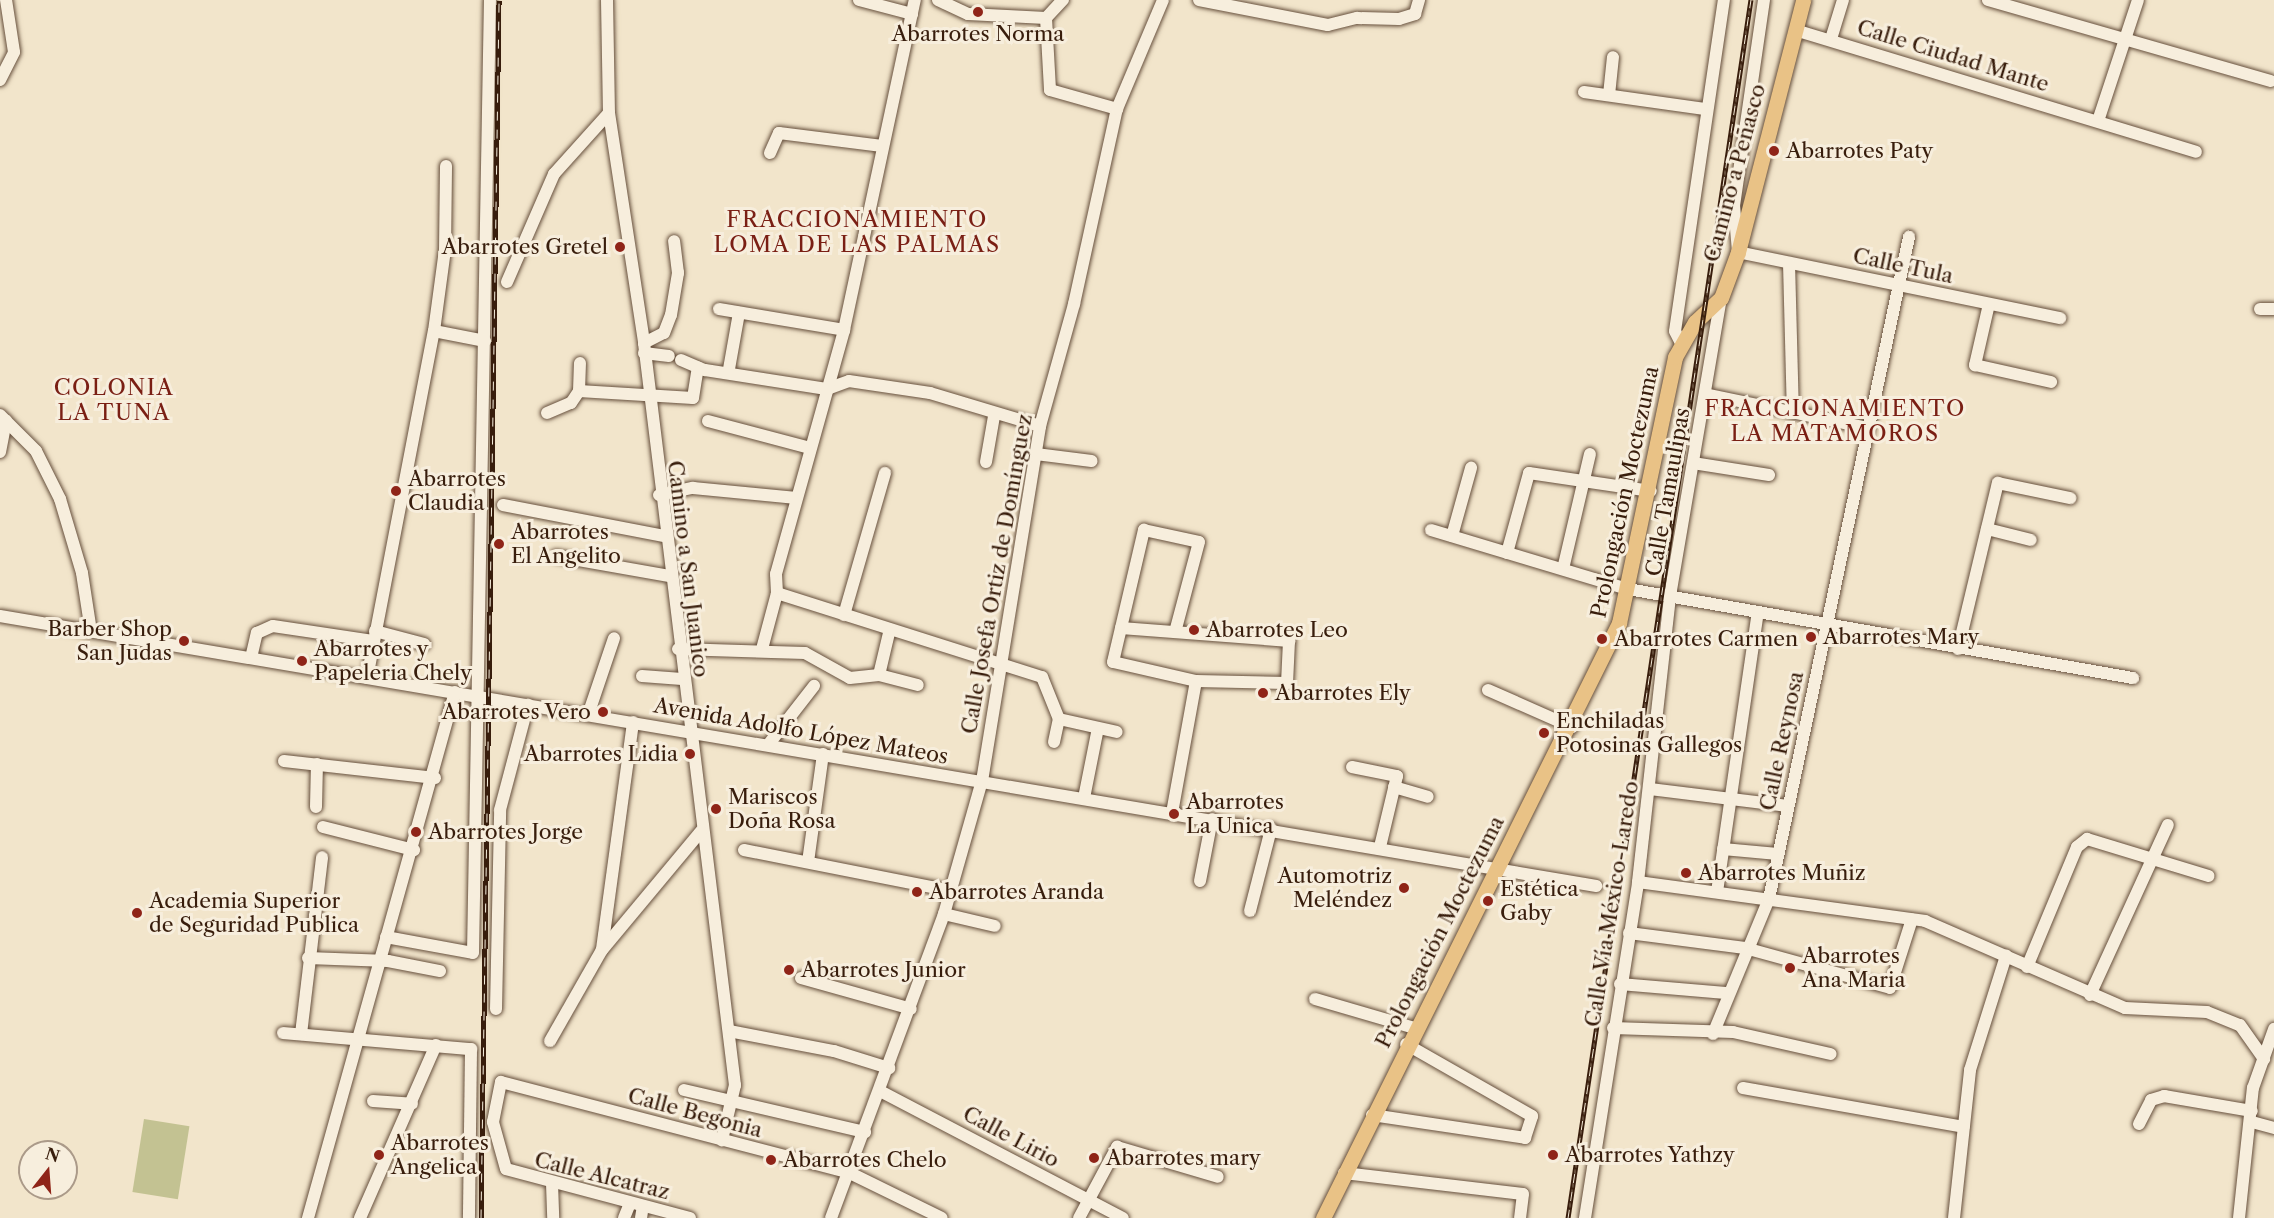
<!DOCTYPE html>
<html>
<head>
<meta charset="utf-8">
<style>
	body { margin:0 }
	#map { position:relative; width:2274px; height:1218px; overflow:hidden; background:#f2e5cb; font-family:"Libre Caslon Text",serif }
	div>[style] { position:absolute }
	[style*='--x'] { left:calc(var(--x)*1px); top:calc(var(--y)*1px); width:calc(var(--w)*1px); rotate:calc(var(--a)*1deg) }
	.green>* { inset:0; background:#c3c292; transform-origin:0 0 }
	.roads { filter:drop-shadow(0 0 2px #664f3c) drop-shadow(0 0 2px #664f3c) }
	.minor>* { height:12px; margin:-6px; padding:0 6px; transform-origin:6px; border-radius:6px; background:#f7eedd }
	.major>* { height:15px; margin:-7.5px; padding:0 7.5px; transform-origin:7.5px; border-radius:7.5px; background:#e9c286 }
	.rail>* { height:5px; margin-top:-2.5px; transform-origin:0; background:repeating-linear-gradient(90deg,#f7eedd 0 9px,#381d0c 0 18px); box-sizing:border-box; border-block:2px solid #381d0c }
	.dots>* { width:16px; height:16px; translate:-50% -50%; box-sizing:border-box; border:3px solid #f7eedd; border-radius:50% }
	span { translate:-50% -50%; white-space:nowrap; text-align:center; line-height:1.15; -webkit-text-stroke:6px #f7eedd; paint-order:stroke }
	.poi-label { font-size:21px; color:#381d0c }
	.left { translate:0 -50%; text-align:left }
	.right { translate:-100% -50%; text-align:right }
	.street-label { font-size:21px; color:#381d0c }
	.neighbourhood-label { font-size:22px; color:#7a1f14; letter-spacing:1.5px }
	.north { position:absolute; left:18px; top:1140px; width:60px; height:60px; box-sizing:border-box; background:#f7eedd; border:2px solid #ab9a89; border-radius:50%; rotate:17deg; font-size:16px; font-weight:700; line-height:24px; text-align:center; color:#381d0c }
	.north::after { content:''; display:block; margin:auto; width:21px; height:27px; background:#8f2418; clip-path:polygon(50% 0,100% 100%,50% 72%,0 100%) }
</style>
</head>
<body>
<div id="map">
	<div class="green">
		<div style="left:144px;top:1119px;width:46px;height:74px;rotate:9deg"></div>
	</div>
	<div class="roads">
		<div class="minor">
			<div style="--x:607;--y:0;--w:113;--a:89"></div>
			<div style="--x:609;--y:113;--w:233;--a:81.3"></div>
			<div style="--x:644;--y:343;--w:748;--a:83.01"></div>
			<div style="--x:735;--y:1085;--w:57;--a:103.3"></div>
			<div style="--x:859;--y:0;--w:55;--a:14.8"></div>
			<div style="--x:938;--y:0;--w:33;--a:25"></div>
			<div style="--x:968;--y:14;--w:78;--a:2.9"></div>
			<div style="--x:1199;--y:0;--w:131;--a:11"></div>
			<div style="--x:1328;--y:25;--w:30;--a:-14"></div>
			<div style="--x:1357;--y:18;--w:42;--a:1.4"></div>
			<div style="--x:1399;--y:19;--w:17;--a:-17"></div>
			<div style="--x:1415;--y:14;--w:15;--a:-74"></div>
			<div style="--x:1764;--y:0;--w:207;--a:98.3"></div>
			<div style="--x:1734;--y:205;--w:47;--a:85.1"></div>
			<div style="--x:1738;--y:252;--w:329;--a:11.6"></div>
			<div style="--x:1988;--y:0;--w:294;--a:16"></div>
			<div style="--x:1046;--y:18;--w:72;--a:86.8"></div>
			<div style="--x:1050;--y:90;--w:70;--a:15.8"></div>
			<div style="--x:1046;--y:18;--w:25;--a:-47"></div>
			<div style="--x:1795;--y:30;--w:419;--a:16.9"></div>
			<div style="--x:1831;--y:39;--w:41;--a:-72.9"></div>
			<div style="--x:0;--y:80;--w:31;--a:-63"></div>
			<div style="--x:14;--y:52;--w:53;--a:-98.7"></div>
			<div style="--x:1584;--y:92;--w:122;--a:8"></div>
			<div style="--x:1609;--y:95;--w:38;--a:-84"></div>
			<div style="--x:2098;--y:121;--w:127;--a:-71.7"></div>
			<div style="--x:770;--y:153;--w:22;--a:-66"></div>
			<div style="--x:779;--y:133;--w:104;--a:7.2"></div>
			<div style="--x:1789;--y:263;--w:149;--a:88.5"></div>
			<div style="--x:507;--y:282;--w:118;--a:-66.5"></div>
			<div style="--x:554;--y:174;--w:82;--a:-48"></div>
			<div style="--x:1989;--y:304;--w:63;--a:102.9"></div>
			<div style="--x:1975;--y:365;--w:78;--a:12.6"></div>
			<div style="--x:719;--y:309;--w:127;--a:9.5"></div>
			<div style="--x:2260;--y:309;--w:14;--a:0"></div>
			<div style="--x:434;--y:331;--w:52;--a:11.1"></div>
			<div style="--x:644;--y:343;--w:22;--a:-27"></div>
			<div style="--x:664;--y:333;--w:19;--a:-69"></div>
			<div style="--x:671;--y:315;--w:43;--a:-80.5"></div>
			<div style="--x:678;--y:273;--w:32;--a:-97"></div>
			<div style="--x:1681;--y:343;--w:13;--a:-117"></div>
			<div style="--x:1675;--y:331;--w:335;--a:-81.6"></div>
			<div style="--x:644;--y:353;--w:25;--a:7"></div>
			<div style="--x:681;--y:360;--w:26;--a:23"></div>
			<div style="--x:705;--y:370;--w:123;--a:8.9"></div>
			<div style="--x:827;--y:389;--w:23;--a:-20"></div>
			<div style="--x:849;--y:381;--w:82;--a:8.4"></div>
			<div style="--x:930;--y:393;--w:115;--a:16.7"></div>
			<div style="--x:729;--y:369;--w:57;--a:-79.9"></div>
			<div style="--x:579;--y:391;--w:114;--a:3.5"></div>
			<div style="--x:693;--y:398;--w:31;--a:-81"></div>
			<div style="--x:1705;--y:394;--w:167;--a:11.8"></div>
			<div style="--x:547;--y:413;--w:26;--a:-23"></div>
			<div style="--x:571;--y:403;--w:14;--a:-56"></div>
			<div style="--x:579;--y:391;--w:28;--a:-88"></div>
			<div style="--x:0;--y:415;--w:51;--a:45"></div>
			<div style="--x:36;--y:451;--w:54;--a:63.4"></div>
			<div style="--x:60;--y:499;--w:77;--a:73.4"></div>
			<div style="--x:82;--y:573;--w:59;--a:81.2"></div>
			<div style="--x:708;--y:421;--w:106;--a:14.8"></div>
			<div style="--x:0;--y:452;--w:32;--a:-79"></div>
			<div style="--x:1036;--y:454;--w:56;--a:7.1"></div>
			<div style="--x:986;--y:462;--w:47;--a:-80.1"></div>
			<div style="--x:1693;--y:463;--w:77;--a:9"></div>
			<div style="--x:659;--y:495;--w:35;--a:-12"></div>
			<div style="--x:693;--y:488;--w:104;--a:5.5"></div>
			<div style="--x:503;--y:505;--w:164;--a:10.9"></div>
			<div style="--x:1987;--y:529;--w:45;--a:14"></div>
			<div style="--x:1431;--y:530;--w:206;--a:16.7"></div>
			<div style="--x:1628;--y:589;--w:513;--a:10"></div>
			<div style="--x:1452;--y:536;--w:71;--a:-74.4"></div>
			<div style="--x:1507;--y:553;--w:83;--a:-74.6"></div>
			<div style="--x:1529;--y:473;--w:123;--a:8.4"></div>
			<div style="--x:556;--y:556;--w:115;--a:10"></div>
			<div style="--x:1563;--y:569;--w:118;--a:-76.8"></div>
			<div style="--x:777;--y:593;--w:278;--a:17.6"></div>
			<div style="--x:1042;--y:677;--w:45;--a:68"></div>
			<div style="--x:1059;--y:719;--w:59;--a:12.6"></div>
			<div style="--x:844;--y:615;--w:148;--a:-73.9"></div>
			<div style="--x:0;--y:616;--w:1619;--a:9.6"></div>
			<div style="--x:1121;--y:628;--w:169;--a:4.4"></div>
			<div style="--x:1289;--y:641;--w:42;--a:92.7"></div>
			<div style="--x:1287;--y:683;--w:91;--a:-178.7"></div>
			<div style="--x:1196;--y:681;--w:85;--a:-167.1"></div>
			<div style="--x:1113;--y:662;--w:136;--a:-76.8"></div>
			<div style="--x:1144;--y:530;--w:56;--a:12.3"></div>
			<div style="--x:1199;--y:542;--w:93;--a:104.9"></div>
			<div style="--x:375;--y:631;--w:51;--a:14.9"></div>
			<div style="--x:678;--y:649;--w:127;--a:1.8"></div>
			<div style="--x:805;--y:653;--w:51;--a:29.1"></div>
			<div style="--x:850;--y:678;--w:29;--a:-6"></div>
			<div style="--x:762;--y:649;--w:58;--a:-75"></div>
			<div style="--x:777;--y:593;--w:19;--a:-93"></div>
			<div style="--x:776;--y:574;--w:253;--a:-74.4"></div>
			<div style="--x:844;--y:330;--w:338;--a:-77.9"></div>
			<div style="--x:1958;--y:649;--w:171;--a:-76.5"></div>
			<div style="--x:1998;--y:483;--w:74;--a:11.8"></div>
			<div style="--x:251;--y:658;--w:26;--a:-77"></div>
			<div style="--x:257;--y:633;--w:17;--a:-24"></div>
			<div style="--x:273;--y:626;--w:101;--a:8.5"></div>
			<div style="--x:879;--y:675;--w:43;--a:-76.6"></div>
			<div style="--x:879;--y:675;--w:40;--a:14.4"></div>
			<div style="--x:642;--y:676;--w:40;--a:4.3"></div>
			<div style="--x:367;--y:678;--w:353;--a:-79.1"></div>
			<div style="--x:434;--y:331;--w:82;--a:-82.3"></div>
			<div style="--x:445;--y:250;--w:84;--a:-89.3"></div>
			<div style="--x:1488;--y:690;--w:92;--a:23.8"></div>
			<div style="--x:588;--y:715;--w:81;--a:-71.3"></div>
			<div style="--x:1054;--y:742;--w:24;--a:-78"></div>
			<div style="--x:768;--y:745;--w:75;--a:-52.1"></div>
			<div style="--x:284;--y:761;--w:152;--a:6.4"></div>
			<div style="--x:1352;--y:767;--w:46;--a:11.3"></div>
			<div style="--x:1397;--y:776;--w:73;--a:103.5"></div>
			<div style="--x:1394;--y:787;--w:35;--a:16"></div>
			<div style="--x:1650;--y:789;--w:139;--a:7"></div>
			<div style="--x:1084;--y:798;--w:71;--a:-78.7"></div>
			<div style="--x:316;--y:807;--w:43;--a:-88.7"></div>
			<div style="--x:1172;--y:813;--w:134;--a:-79.7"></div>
			<div style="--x:323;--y:827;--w:94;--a:14.2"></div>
			<div style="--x:1723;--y:849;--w:55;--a:5.2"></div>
			<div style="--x:744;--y:850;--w:211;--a:11.2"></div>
			<div style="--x:808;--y:862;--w:109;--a:-82.1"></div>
			<div style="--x:1200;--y:881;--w:63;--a:-79"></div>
			<div style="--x:1638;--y:882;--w:290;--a:7.7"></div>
			<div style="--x:1925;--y:921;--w:218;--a:23.5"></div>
			<div style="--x:2125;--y:1008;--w:82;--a:2.8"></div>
			<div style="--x:2207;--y:1012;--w:35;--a:22"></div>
			<div style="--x:2240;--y:1025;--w:42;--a:54.8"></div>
			<div style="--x:1717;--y:892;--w:283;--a:-81.7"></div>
			<div style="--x:1250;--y:911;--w:85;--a:-75.6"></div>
			<div style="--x:944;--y:914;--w:52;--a:13.2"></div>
			<div style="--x:1629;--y:933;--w:117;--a:7.4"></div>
			<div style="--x:1745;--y:948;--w:150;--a:15.4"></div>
			<div style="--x:1890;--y:988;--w:72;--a:-72.3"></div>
			<div style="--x:386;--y:937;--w:88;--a:10.4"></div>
			<div style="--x:473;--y:953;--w:953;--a:-88.98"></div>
			<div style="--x:602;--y:949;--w:229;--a:-82.2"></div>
			<div style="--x:308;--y:958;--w:80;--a:2.1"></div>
			<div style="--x:388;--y:961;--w:53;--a:10.9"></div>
			<div style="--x:2027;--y:967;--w:130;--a:-67.4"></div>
			<div style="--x:2077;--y:847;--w:13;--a:-39"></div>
			<div style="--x:2087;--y:839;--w:127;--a:16.9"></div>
			<div style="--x:801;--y:978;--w:114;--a:15.7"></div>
			<div style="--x:1620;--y:984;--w:106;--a:4.9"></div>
			<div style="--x:2090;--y:995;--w:187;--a:-65.4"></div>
			<div style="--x:1315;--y:999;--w:103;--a:16.3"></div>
			<div style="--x:496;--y:1009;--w:199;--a:-88.8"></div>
			<div style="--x:500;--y:810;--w:109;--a:-75.1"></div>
			<div style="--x:1613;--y:1028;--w:120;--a:1.9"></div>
			<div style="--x:1733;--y:1032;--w:100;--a:12.7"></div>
			<div style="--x:729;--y:1031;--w:107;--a:10.8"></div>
			<div style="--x:834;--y:1051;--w:58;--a:17.2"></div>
			<div style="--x:283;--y:1033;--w:189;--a:4.9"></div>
			<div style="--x:471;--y:1049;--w:169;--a:90.7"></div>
			<div style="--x:301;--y:1034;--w:178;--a:-83.2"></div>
			<div style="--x:1713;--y:1034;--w:146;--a:-67.5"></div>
			<div style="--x:1769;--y:899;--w:677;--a:-78.06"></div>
			<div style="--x:550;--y:1041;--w:105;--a:-60.3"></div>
			<div style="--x:602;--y:950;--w:155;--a:-50.2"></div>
			<div style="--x:1743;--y:1088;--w:224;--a:10"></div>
			<div style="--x:684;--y:1090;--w:186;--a:13.1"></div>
			<div style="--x:880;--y:1091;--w:274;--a:27.6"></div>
			<div style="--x:373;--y:1101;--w:39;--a:4"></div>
			<div style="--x:1372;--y:1115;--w:155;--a:8.5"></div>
			<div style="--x:1525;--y:1138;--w:23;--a:-72"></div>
			<div style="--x:1532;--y:1116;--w:145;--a:-150.3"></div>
			<div style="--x:2252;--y:1122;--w:23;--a:15"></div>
			<div style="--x:2139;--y:1124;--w:27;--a:-63"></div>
			<div style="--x:2151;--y:1100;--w:14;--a:-17"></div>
			<div style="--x:2164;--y:1096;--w:89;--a:9.7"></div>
			<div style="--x:1344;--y:1173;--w:180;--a:6.7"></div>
			<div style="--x:1523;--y:1194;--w:24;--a:97"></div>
			<div style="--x:552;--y:1183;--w:35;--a:88"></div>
			<div style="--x:308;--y:1218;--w:546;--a:-74.39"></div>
			<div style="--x:360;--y:1218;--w:189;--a:-66.3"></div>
			<div style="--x:624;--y:1218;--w:16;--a:-68"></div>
			<div style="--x:641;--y:1218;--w:12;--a:-81"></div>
			<div style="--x:690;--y:1218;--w:190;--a:-165.1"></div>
			<div style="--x:506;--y:1169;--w:49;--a:-105.5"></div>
			<div style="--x:493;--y:1122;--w:41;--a:-78.7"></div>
			<div style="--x:501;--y:1082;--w:361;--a:14.6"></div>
			<div style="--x:850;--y:1173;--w:102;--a:26.1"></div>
			<div style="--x:831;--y:1218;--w:324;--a:-69.6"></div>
			<div style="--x:944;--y:914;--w:138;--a:-74.1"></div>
			<div style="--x:982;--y:781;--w:360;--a:-80.7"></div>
			<div style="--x:1040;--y:426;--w:127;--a:-74.4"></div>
			<div style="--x:1074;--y:304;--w:200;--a:-77.6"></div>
			<div style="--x:1117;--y:109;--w:118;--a:-67.1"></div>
			<div style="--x:1079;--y:1218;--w:81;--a:-61.8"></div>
			<div style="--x:1117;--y:1147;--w:105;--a:16.5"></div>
			<div style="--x:1585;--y:1218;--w:340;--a:-81"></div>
			<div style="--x:1638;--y:882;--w:288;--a:-83.6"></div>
			<div style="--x:1670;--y:596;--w:302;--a:-80.3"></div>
			<div style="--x:1954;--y:1218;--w:149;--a:-83.8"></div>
			<div style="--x:1970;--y:1070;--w:120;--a:-72.5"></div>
			<div style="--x:2239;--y:1218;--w:131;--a:-83.9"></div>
			<div style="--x:2253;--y:1088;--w:63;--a:-70.4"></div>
		</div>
		<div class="major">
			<div style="--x:1323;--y:1218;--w:665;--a:-63.55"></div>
			<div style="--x:1619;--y:623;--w:272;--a:-78.1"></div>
			<div style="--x:1675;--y:357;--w:40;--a:-60.3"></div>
			<div style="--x:1695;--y:322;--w:35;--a:-43"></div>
			<div style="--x:1721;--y:298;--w:49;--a:-69.7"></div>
			<div style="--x:1738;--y:252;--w:260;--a:-75.5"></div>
		</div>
	</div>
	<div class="rail">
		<div style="--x:481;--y:1218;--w:1218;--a:-89.15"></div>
		<div style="--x:1568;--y:1218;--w:1232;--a:-81.46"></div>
	</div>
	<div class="dots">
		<div style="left:978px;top:12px;background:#8f2418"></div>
		<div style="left:1774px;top:151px;background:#8f2418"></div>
		<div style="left:620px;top:247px;background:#8f2418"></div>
		<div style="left:396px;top:491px;background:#8f2418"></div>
		<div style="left:499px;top:544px;background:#8f2418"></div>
		<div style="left:1194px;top:630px;background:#8f2418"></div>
		<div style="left:1811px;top:637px;background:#8f2418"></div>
		<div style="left:1602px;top:639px;background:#8f2418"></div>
		<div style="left:184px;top:641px;background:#8f2418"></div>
		<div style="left:302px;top:661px;background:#8f2418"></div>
		<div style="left:1263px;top:693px;background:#8f2418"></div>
		<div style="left:603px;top:712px;background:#8f2418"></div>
		<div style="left:1544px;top:733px;background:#8f2418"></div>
		<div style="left:690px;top:754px;background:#8f2418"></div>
		<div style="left:716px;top:809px;background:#8f2418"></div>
		<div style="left:1174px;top:814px;background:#8f2418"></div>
		<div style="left:416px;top:832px;background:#8f2418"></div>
		<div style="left:1686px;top:873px;background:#8f2418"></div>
		<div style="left:1404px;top:888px;background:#8f2418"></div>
		<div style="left:917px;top:892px;background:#8f2418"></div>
		<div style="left:1488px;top:901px;background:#8f2418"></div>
		<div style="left:137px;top:913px;background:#8f2418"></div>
		<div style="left:1790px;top:968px;background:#8f2418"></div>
		<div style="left:789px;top:970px;background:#8f2418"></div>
		<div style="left:379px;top:1155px;background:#8f2418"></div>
		<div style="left:1553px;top:1155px;background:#8f2418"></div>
		<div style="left:1094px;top:1158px;background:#8f2418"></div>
		<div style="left:771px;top:1160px;background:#8f2418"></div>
	</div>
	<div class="poi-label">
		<span style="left:978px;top:34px">Abarrotes Norma</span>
		<span class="left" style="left:1786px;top:151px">Abarrotes Paty</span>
		<span class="right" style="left:608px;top:247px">Abarrotes Gretel</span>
		<span class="left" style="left:408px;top:491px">Abarrotes<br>Claudia</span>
		<span class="left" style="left:511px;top:544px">Abarrotes<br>El Angelito</span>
		<span class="right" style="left:172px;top:641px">Barber Shop<br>San Judas</span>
		<span class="left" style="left:1206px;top:630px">Abarrotes Leo</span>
		<span class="left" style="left:1823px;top:637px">Abarrotes Mary</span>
		<span class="left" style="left:1614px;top:639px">Abarrotes Carmen</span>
		<span class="left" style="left:314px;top:661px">Abarrotes y<br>Papeleria Chely</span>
		<span class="left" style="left:1275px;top:693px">Abarrotes Ely</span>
		<span class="right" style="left:591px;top:712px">Abarrotes Vero</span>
		<span class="left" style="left:1556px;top:733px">Enchiladas<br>Potosinas Gallegos</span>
		<span class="right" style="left:678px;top:754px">Abarrotes Lidia</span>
		<span class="left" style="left:728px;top:809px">Mariscos<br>Doña Rosa</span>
		<span class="left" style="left:1186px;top:814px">Abarrotes<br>La Unica</span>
		<span class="left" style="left:428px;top:832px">Abarrotes Jorge</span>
		<span class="left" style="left:1698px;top:873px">Abarrotes Muñiz</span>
		<span class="right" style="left:1392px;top:888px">Automotriz<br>Meléndez</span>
		<span class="left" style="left:1500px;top:901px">Estética<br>Gaby</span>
		<span class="left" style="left:929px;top:892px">Abarrotes Aranda</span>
		<span class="left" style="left:149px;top:913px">Academia Superior<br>de Seguridad Publica</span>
		<span class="left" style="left:1802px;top:968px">Abarrotes<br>Ana Maria</span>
		<span class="left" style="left:801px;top:970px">Abarrotes Junior</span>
		<span class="left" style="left:391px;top:1155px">Abarrotes<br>Angelica</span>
		<span class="left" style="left:1565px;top:1155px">Abarrotes Yathzy</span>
		<span class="left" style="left:1106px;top:1158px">Abarrotes mary</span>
		<span class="left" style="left:783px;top:1160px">Abarrotes Chelo</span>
	</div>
	<div class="street-label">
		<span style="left:1953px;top:56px;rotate:17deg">Calle Ciudad Mante</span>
		<span style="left:1735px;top:173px;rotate:-75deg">Camino a Peñasco</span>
		<span style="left:1903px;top:266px;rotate:12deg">Calle Tula</span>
		<span style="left:1625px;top:492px;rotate:-78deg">Prolongación Moctezuma</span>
		<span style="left:1668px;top:492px;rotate:-80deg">Calle Tamaulipas</span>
		<span style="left:688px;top:569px;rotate:83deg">Camino a San Juanico</span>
		<span style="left:997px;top:574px;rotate:-80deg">Calle Josefa Ortiz de Domínguez</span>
		<span style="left:801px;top:731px;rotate:10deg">Avenida Adolfo López Mateos</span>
		<span style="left:1782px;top:741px;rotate:-78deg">Calle Reynosa</span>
		<span style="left:1612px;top:904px;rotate:-81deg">Calle Vía México-Laredo</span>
		<span style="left:1440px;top:932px;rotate:-63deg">Prolongación Moctezuma</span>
		<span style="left:695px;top:1113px;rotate:15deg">Calle Begonia</span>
		<span style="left:1011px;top:1137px;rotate:28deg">Calle Lirio</span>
		<span style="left:602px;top:1176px;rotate:14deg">Calle Alcatraz</span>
	</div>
	<div class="neighbourhood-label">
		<span style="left:857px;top:232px">FRACCIONAMIENTO<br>LOMA DE LAS PALMAS</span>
		<span style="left:114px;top:400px">COLONIA<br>LA TUNA</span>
		<span style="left:1835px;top:421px">FRACCIONAMIENTO<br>LA MATAMOROS</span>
	</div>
	<div class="north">N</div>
</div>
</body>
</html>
